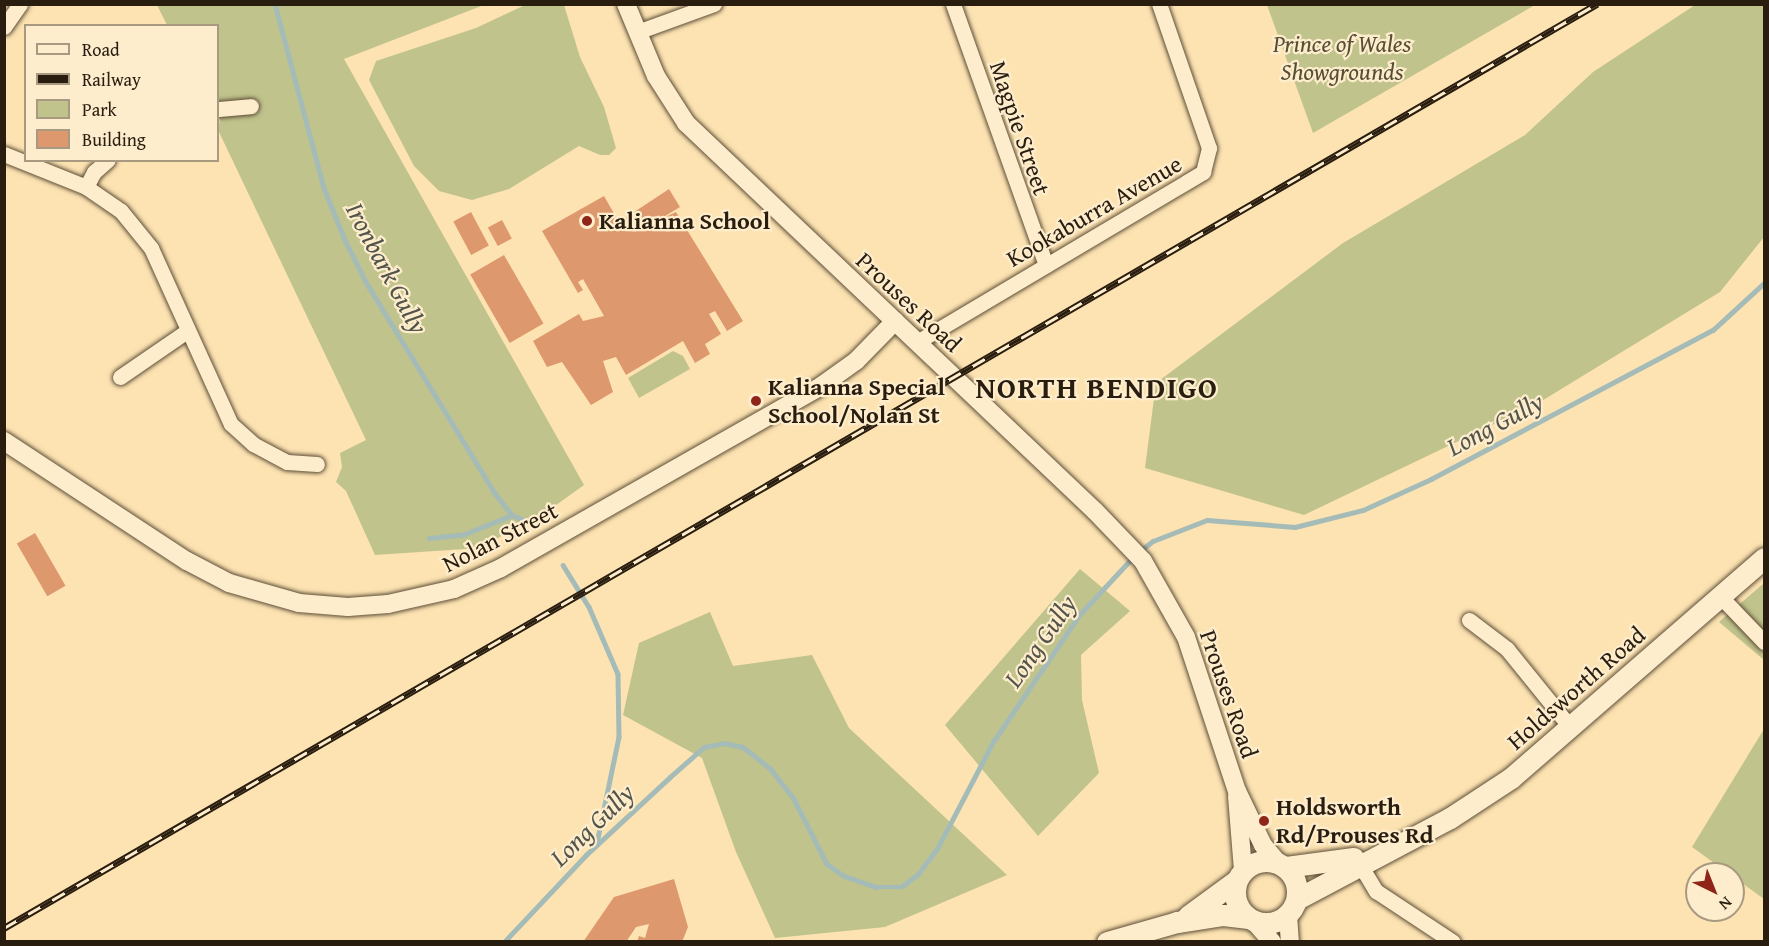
<!DOCTYPE html>
<html>
<head>
<meta charset="utf-8">
<style>
	body { margin:0 }
	#map { position:relative; width:1769px; height:946px; overflow:hidden; background:#fde3b2; font-family:"Gentium Book Plus",serif }
	div>[style] { position:absolute }
	[style*='--x'] { left:calc(var(--x)*1px); top:calc(var(--y)*1px); width:calc(var(--w)*1px); rotate:calc(var(--a)*1deg) }
	.green>* { inset:0; background:#c0c38c }
	.stream>* { height:4.5px; margin:-2.25px; padding:0 2.25px; transform-origin:2.25px; border-radius:2.25px; background:#a4bbb7 }
	.building>* { inset:0; background:#de986e; transform-origin:0 0 }
	.roads { filter:drop-shadow(0 0 2px #5d4e38) drop-shadow(0 0 2px #5d4e38) }
	.minor>* { height:15px; margin:-7.5px; padding:0 7.5px; transform-origin:7.5px; border-radius:7.5px; background:#feedcd }
	.tertiary>* { height:18px; margin:-9px; padding:0 9px; transform-origin:9px; border-radius:9px; background:#feedcd }
	.secondary>* { height:21px; margin:-10.5px; padding:0 10.5px; transform-origin:10.5px; border-radius:10.5px; background:#feedcd }
	.secondary>.ring { margin:-10.5px; padding:0; box-sizing:content-box; background:none; border:21px solid #feedcd; border-radius:50% }
	.rail>* { height:7px; margin-top:-3.5px; transform-origin:0; background:repeating-linear-gradient(90deg,#feedcd 0 14px,#281d0f 0 28px); box-sizing:border-box; border-block:2px solid #281d0f }
	.dots>* { width:16px; height:16px; translate:-50% -50%; box-sizing:border-box; border:3px solid #feedcd; border-radius:50% }
	span { translate:-50% -50%; white-space:nowrap; text-align:center; line-height:1.15; -webkit-text-stroke:4.5px #feedcd; paint-order:stroke }
	.park-label { font-size:24px; color:#564f34; font-style:italic }
	.street-label { font-size:24px; color:#281d0f }
	.poi-label { font-size:24px; color:#281d0f; font-weight:700 }
	.left { translate:0 -50%; text-align:left }
	.water-label { font-size:26px; color:#53544a; font-style:italic }
	.district-label { font-size:30px; color:#281d0f; font-weight:700; letter-spacing:1.5px }
	.frame { position:absolute; inset:0; border:6px solid #281d0f; pointer-events:none }
	.legend { position:absolute; left:24px; top:24px; width:195px; height:138px; box-sizing:border-box; background:#feedcd; border:2px solid #a89a81; margin:0; padding:8px 10px; list-style:none; font-size:18px; color:#281d0f }
	.legend li { display:flex; align-items:center; gap:12px; height:30px }
	.legend b { width:30px; border:2px solid #a89a81 }
	.north { position:absolute; left:1685px; top:862px; width:60px; height:60px; box-sizing:border-box; background:#feedcd; border:2px solid #a89a81; border-radius:50%; rotate:137deg; font-size:16px; font-weight:700; line-height:24px; text-align:center; color:#281d0f }
	.north::after { content:''; display:block; margin:auto; width:21px; height:27px; background:#8f2418; clip-path:polygon(50% 0,100% 100%,50% 72%,0 100%) }
</style>
</head>
<body>
<div id="map">
	<div class="green">
		<div style="clip-path:polygon(157px 5px,484px 5px,344px 59px,584px 485px,552px 508px,480px 548px,375px 555px,346px 491px,336px 482px,342px 467px,340px 453px,366px 440px,218px 130px,221px 115px,218px 106px,218px 26px,167px 25px)"></div>
		<div style="clip-path:polygon(525px 5px,564px 5px,580px 57px,604px 107px,616px 148px,609px 155px,600px 155px,579px 146px,509px 189px,472px 200px,439px 191px,414px 166px,369px 80px,376px 61px,476px 28px)"></div>
		<div style="clip-path:polygon(1267px 5px,1267px 4px,1535px 5px,1313px 133px)"></div>
		<div style="clip-path:polygon(1695px 5px,1764px 5px,1764px 237px,1720px 292px,1540px 402px,1304px 515px,1145px 468px,1156px 383px,1343px 243px,1525px 135px,1593px 72px)"></div>
		<div style="clip-path:polygon(673px 351px,683px 356px,690px 369px,639px 398px,628px 378px)"></div>
		<div style="clip-path:polygon(1080px 569px,1130px 611px,1081px 655px,1082px 700px,1099px 773px,1038px 836px,945px 725px)"></div>
		<div style="clip-path:polygon(1764px 583px,1764px 660px,1719px 622px)"></div>
		<div style="clip-path:polygon(710px 612px,733px 666px,812px 655px,849px 728px,1007px 875px,885px 927px,775px 938px,736px 852px,702px 758px,623px 715px,639px 643px)"></div>
		<div style="clip-path:polygon(1764px 729px,1764px 899px,1692px 847px)"></div>
	</div>
	<div class="stream">
		<div style="--x:275;--y:4;--w:190;--a:75.1"></div>
		<div style="--x:324;--y:188;--w:56;--a:68"></div>
		<div style="--x:345;--y:240;--w:47;--a:63.4"></div>
		<div style="--x:366;--y:282;--w:246;--a:58.6"></div>
		<div style="--x:494;--y:492;--w:29;--a:52"></div>
		<div style="--x:512;--y:515;--w:13;--a:23"></div>
		<div style="--x:429;--y:538;--w:36;--a:-6"></div>
		<div style="--x:465;--y:534;--w:51;--a:-22"></div>
		<div style="--x:1140;--y:551;--w:16;--a:-38"></div>
		<div style="--x:1153;--y:541;--w:58;--a:-21.3"></div>
		<div style="--x:1207;--y:520;--w:88;--a:4.5"></div>
		<div style="--x:1295;--y:527;--w:70;--a:-14"></div>
		<div style="--x:1363;--y:510;--w:75;--a:-24.5"></div>
		<div style="--x:1431;--y:479;--w:319;--a:-27.9"></div>
		<div style="--x:1713;--y:330;--w:69;--a:-42.7"></div>
		<div style="--x:563;--y:565;--w:49;--a:58.2"></div>
		<div style="--x:589;--y:607;--w:73;--a:66.6"></div>
		<div style="--x:618;--y:674;--w:63;--a:89.1"></div>
		<div style="--x:619;--y:737;--w:108;--a:101.7"></div>
		<div style="--x:504;--y:942;--w:120;--a:-46.7"></div>
		<div style="--x:586;--y:855;--w:115;--a:-42.9"></div>
		<div style="--x:670;--y:777;--w:45;--a:-41.4"></div>
		<div style="--x:704;--y:747;--w:20;--a:-11"></div>
		<div style="--x:724;--y:743;--w:19;--a:12"></div>
		<div style="--x:743;--y:747;--w:34;--a:38"></div>
		<div style="--x:770;--y:768;--w:37;--a:52"></div>
		<div style="--x:793;--y:797;--w:75;--a:63.1"></div>
		<div style="--x:827;--y:864;--w:21;--a:35"></div>
		<div style="--x:844;--y:876;--w:34;--a:19"></div>
		<div style="--x:876;--y:887;--w:25;--a:0"></div>
		<div style="--x:901;--y:887;--w:21;--a:-37"></div>
		<div style="--x:918;--y:874;--w:31;--a:-53"></div>
		<div style="--x:937;--y:849;--w:121;--a:-62.4"></div>
		<div style="--x:993;--y:742;--w:155;--a:-55.8"></div>
		<div style="--x:1080;--y:614;--w:79;--a:-47"></div>
	</div>
	<div class="building">
		<div style="clip-path:polygon(669px 189px,680px 207px,657px 221px,676px 212px,743px 321px,727px 331px,715px 311px,709px 314px,721px 334px,705px 344px,710px 354px,695px 363px,683px 341px,626px 375px,616px 357px,603px 361px,613px 392px,591px 405px,562px 362px,547px 367px,533px 341px,579px 314px,583px 321px,604px 316px,583px 279px,578px 282px,583px 290px,578px 293px,542px 231px,604px 196px,619px 222px)"></div>
		<div style="left:471px;top:212px;width:38px;height:20px;rotate:62deg"></div>
		<div style="left:502px;top:220px;width:21px;height:16px;rotate:62deg"></div>
		<div style="left:504px;top:255px;width:79px;height:39px;rotate:60deg"></div>
		<div style="left:35px;top:533px;width:61px;height:21px;rotate:60deg"></div>
		<div style="clip-path:polygon(674px 879px,688px 927px,682px 942px,637px 942px,639px 936px,645px 938px,649px 924px,636px 927px,626px 942px,583px 942px,614px 897px)"></div>
	</div>
	<div class="roads">
		<div class="minor">
			<div style="--x:953;--y:4;--w:277;--a:70.4"></div>
			<div style="--x:4;--y:27;--w:28;--a:-55"></div>
			<div style="--x:637;--y:32;--w:82;--a:-20"></div>
			<div style="--x:218;--y:109;--w:33;--a:-5"></div>
			<div style="--x:4;--y:154;--w:88;--a:21.9"></div>
			<div style="--x:86;--y:187;--w:42;--a:34.4"></div>
			<div style="--x:121;--y:211;--w:48;--a:51"></div>
			<div style="--x:151;--y:248;--w:193;--a:65.6"></div>
			<div style="--x:231;--y:424;--w:30;--a:42"></div>
			<div style="--x:253;--y:444;--w:38;--a:28"></div>
			<div style="--x:287;--y:462;--w:30;--a:4"></div>
			<div style="--x:86;--y:187;--w:17;--a:-62"></div>
			<div style="--x:94;--y:172;--w:18;--a:-41"></div>
			<div style="--x:917;--y:342;--w:333;--a:-30.7"></div>
			<div style="--x:1203;--y:172;--w:25;--a:-76"></div>
			<div style="--x:1209;--y:148;--w:152;--a:-109.1"></div>
			<div style="--x:120;--y:377;--w:81;--a:-34.5"></div>
			<div style="--x:1720;--y:596;--w:64;--a:46.3"></div>
			<div style="--x:1469;--y:620;--w:48;--a:37.3"></div>
			<div style="--x:1507;--y:649;--w:102;--a:51"></div>
			<div style="--x:1356;--y:858;--w:39;--a:59"></div>
			<div style="--x:1376;--y:891;--w:92;--a:33.5"></div>
		</div>
		<div class="tertiary">
			<div style="--x:626;--y:4;--w:78;--a:67.4"></div>
			<div style="--x:656;--y:76;--w:56;--a:57.4"></div>
			<div style="--x:686;--y:123;--w:564;--a:43.49"></div>
			<div style="--x:1095;--y:511;--w:69;--a:46.2"></div>
			<div style="--x:1143;--y:561;--w:87;--a:60.5"></div>
			<div style="--x:1186;--y:637;--w:162;--a:71.7"></div>
			<div style="--x:1237;--y:791;--w:60;--a:64.3"></div>
			<div style="--x:1263;--y:845;--w:23;--a:50"></div>
			<div style="--x:4;--y:441;--w:219;--a:33.3"></div>
			<div style="--x:187;--y:561;--w:47;--a:27.6"></div>
			<div style="--x:229;--y:583;--w:73;--a:15.9"></div>
			<div style="--x:299;--y:603;--w:49;--a:4.7"></div>
			<div style="--x:348;--y:607;--w:40;--a:-4.3"></div>
			<div style="--x:388;--y:604;--w:68;--a:-12.8"></div>
			<div style="--x:454;--y:589;--w:51;--a:-24.1"></div>
			<div style="--x:501;--y:568;--w:368;--a:-29.6"></div>
			<div style="--x:821;--y:386;--w:43;--a:-35.5"></div>
			<div style="--x:856;--y:361;--w:56;--a:-45.7"></div>
			<div style="--x:1237;--y:796;--w:75;--a:85.4"></div>
			<div style="--x:1288;--y:915;--w:27;--a:86"></div>
			<div style="--x:1253;--y:920;--w:29;--a:49"></div>
		</div>
		<div class="secondary">
			<div class="ring" style="left:1235px;top:861px;width:41px;height:41px"></div>
			<div style="--x:1286;--y:867;--w:68;--a:-7.7"></div>
			<div style="--x:1297;--y:899;--w:173;--a:-27.9"></div>
			<div style="--x:1450;--y:818;--w:73;--a:-33.3"></div>
			<div style="--x:1511;--y:778;--w:335;--a:-41"></div>
			<div style="--x:1188;--y:916;--w:61;--a:-36.3"></div>
			<div style="--x:1107;--y:942;--w:73;--a:-15.9"></div>
			<div style="--x:1177;--y:922;--w:47;--a:-8.7"></div>
			<div style="--x:1223;--y:915;--w:26;--a:7"></div>
		</div>
	</div>
	<div class="rail">
		<div style="--x:4;--y:928;--w:1842;--a:-30.12"></div>
	</div>
	<div class="dots">
		<div style="left:587px;top:221px;background:#8f2418"></div>
		<div style="left:756px;top:401px;background:#8f2418"></div>
		<div style="left:1264px;top:821px;background:#8f2418"></div>
	</div>
	<div class="park-label">
		<span style="left:1342px;top:58px">Prince of Wales<br>Showgrounds</span>
	</div>
	<div class="street-label">
		<span style="left:1020px;top:128px;rotate:71deg">Magpie Street</span>
		<span style="left:1094px;top:211px;rotate:-30deg">Kookaburra Avenue</span>
		<span style="left:909px;top:302px;rotate:43deg">Prouses Road</span>
		<span style="left:500px;top:537px;rotate:-27deg">Nolan Street</span>
		<span style="left:1576px;top:688px;rotate:-41deg">Holdsworth Road</span>
		<span style="left:1229px;top:694px;rotate:71deg">Prouses Road</span>
	</div>
	<div class="poi-label">
		<span class="left" style="left:599px;top:221px">Kalianna School</span>
		<span class="left" style="left:768px;top:401px">Kalianna Special<br>School/Nolan St</span>
		<span class="left" style="left:1276px;top:821px">Holdsworth<br>Rd/Prouses Rd</span>
	</div>
	<div class="water-label">
		<span style="left:387px;top:268px;rotate:62deg">Ironbark Gully</span>
		<span style="left:1495px;top:424px;rotate:-28deg">Long Gully</span>
		<span style="left:1040px;top:641px;rotate:-55deg">Long Gully</span>
		<span style="left:592px;top:825px;rotate:-44deg">Long Gully</span>
	</div>
	<div class="district-label">
		<span style="left:1097px;top:387px">NORTH BENDIGO</span>
	</div>
	<div class="frame"></div>
	<ul class="legend">
	<li><b style="height:8px;background:#feedcd"></b>Road</li>
	<li><b style="height:8px;background:#281d0f"></b>Railway</li>
	<li><b style="height:16px;background:#c0c38c"></b>Park</li>
	<li><b style="height:16px;background:#de986e"></b>Building</li>
	</ul>
	<div class="north">N</div>
</div>
</body>
</html>
